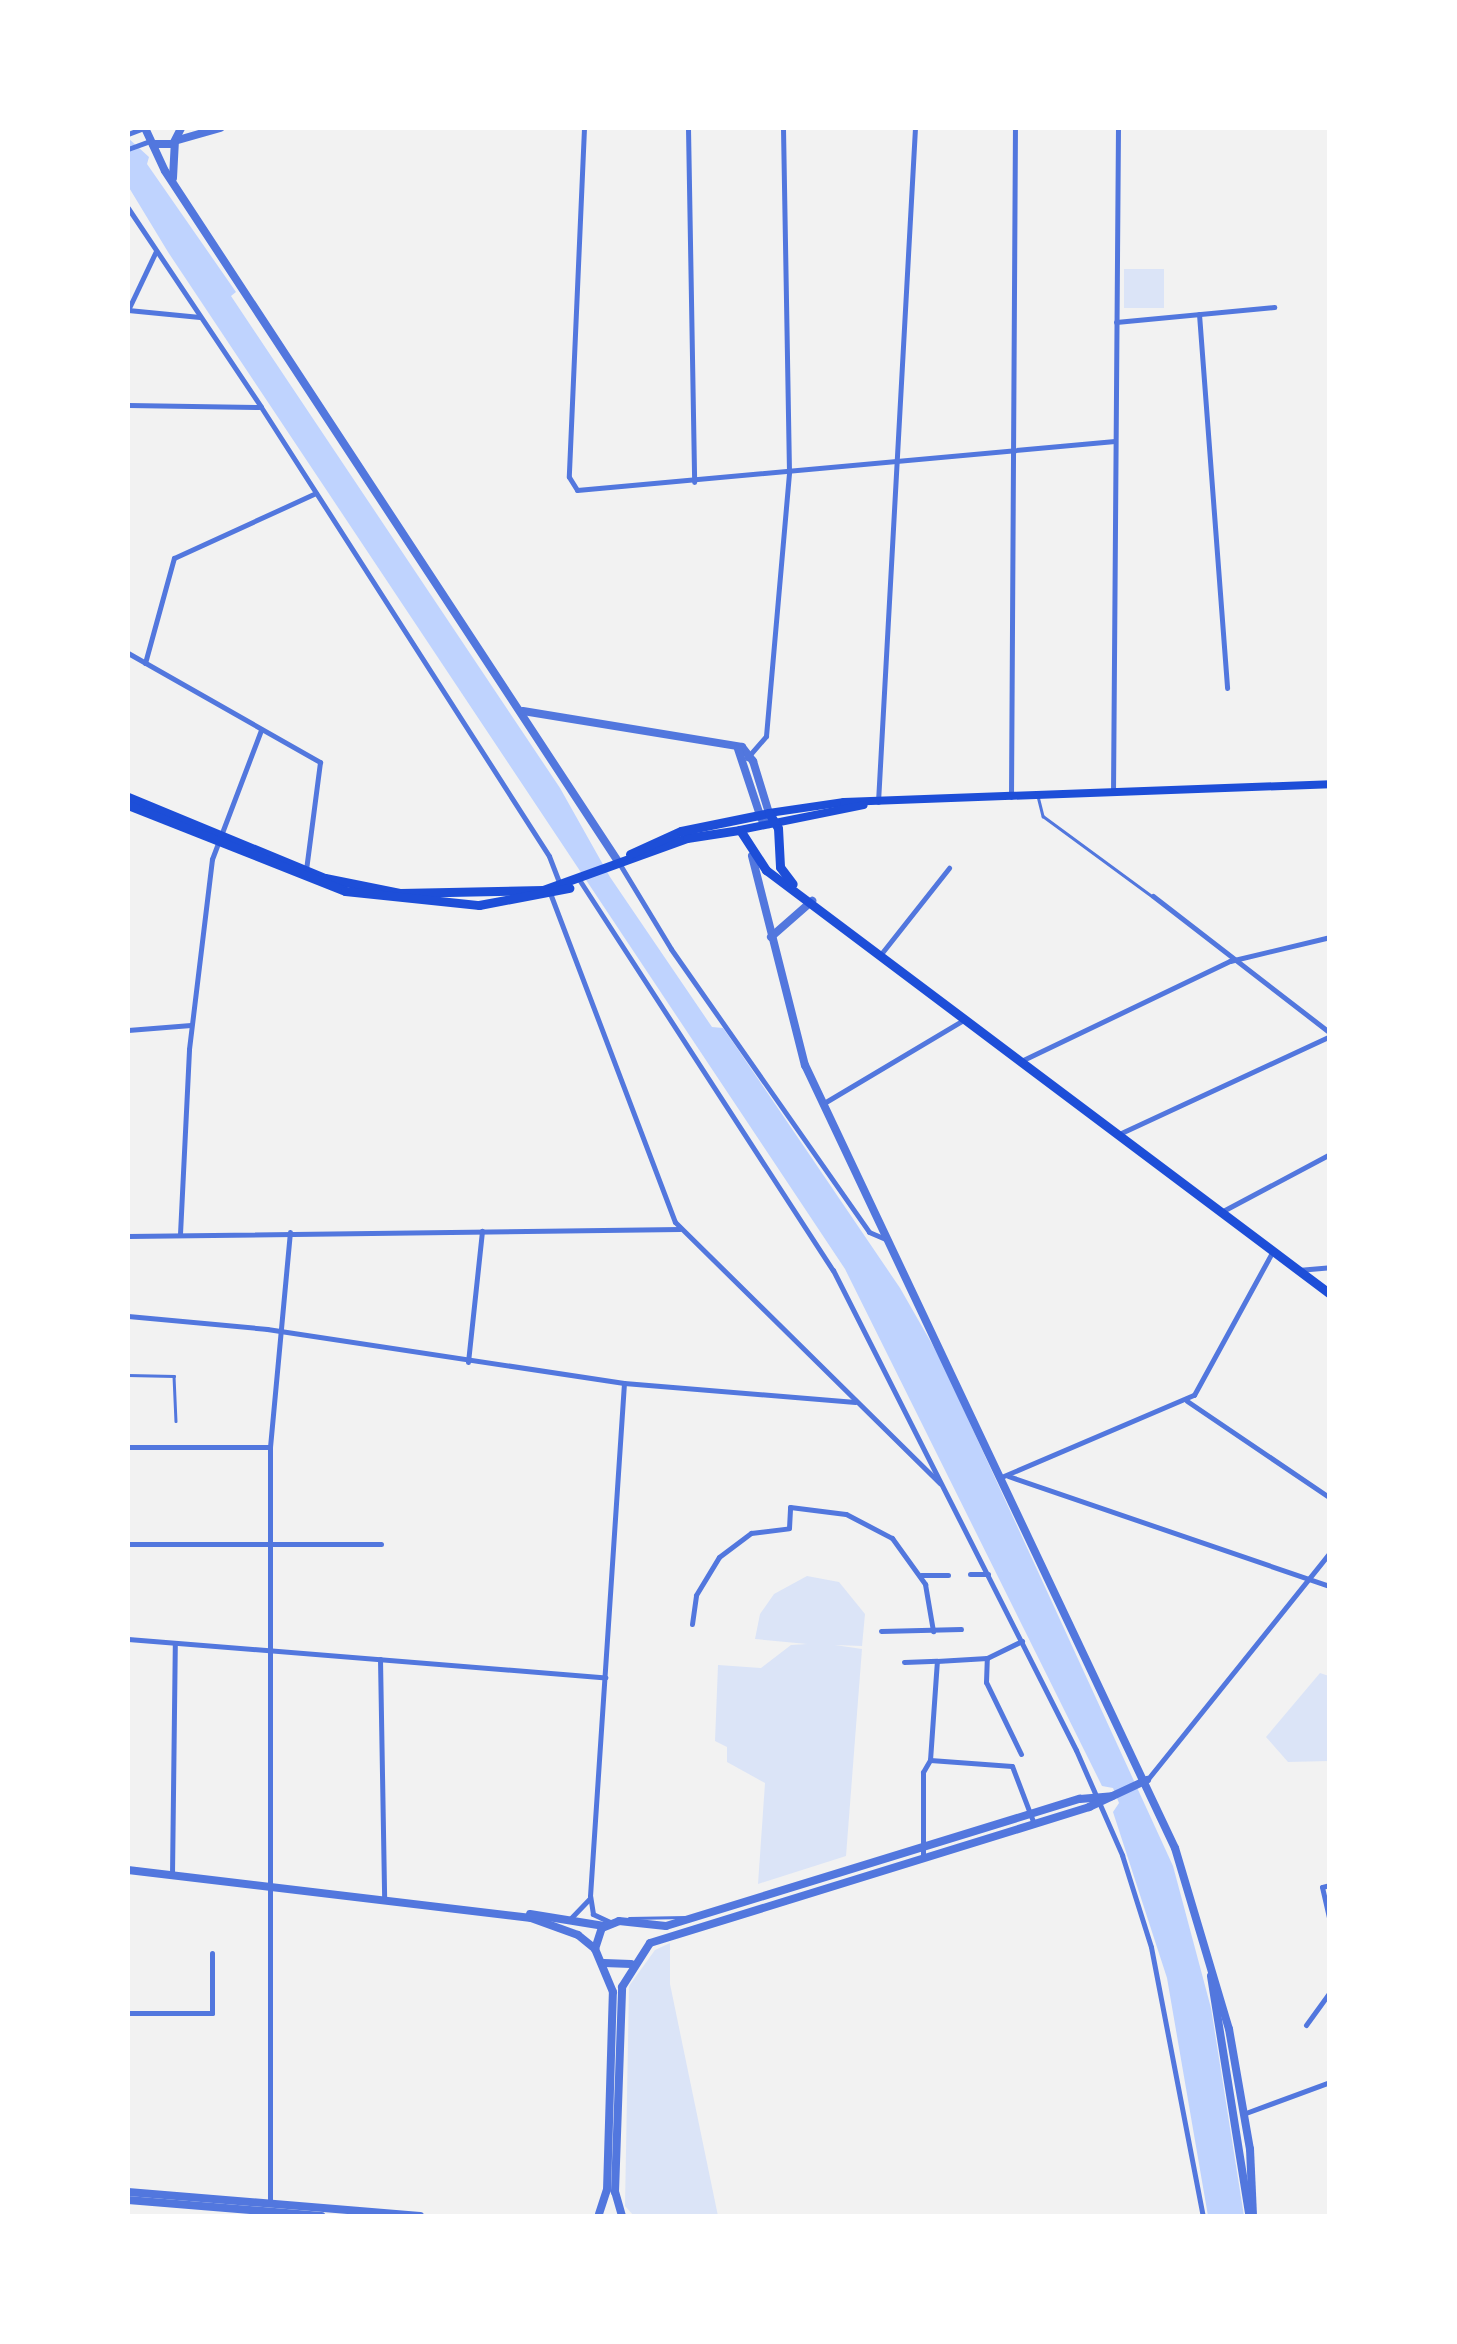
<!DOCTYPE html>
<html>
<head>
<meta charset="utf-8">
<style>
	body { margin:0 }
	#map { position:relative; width:1457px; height:2344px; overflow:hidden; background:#f2f2f2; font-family:Spectral,serif }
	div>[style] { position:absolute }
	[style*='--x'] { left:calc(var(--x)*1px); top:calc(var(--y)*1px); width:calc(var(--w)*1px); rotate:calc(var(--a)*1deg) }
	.green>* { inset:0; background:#dbe4f7; transform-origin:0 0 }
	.water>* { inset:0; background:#bfd3fe }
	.service>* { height:2.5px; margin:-1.25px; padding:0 1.25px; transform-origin:1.25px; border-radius:1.25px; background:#5277de }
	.minor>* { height:5px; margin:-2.5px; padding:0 2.5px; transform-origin:2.5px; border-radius:2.5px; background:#5277de }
	.tertiary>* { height:8px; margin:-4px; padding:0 4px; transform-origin:4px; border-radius:4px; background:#5277de }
	.secondary>* { height:8px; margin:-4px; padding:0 4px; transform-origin:4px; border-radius:4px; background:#1d4ed8 }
	.primary>* { height:9px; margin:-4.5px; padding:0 4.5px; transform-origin:4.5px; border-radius:4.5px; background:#1d4ed8 }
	span { translate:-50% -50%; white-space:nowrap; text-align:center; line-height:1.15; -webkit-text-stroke:8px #fff; paint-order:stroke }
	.frame { position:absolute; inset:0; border:130px solid #fff; pointer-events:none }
</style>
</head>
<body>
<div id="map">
	<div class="green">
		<div style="left:1124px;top:269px;width:40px;height:39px"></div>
		<div style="clip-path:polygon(807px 1576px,839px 1582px,865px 1614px,862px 1646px,835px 1645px,862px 1649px,846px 1856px,758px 1884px,765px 1783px,727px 1762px,727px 1747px,715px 1741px,718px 1665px,761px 1668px,791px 1645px,807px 1644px,755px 1639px,760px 1614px,774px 1594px)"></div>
		<div style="clip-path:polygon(1320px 1673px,1329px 1676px,1329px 1761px,1288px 1762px,1266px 1737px)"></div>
		<div style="clip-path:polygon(670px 1943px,670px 1984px,718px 2216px,634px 2216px,625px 2206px,629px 1986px,655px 1950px)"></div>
	</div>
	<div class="water">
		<div style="clip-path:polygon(128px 138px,149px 157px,147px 164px,236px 292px,231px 296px,560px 788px,610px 877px,712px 1027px,723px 1028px,737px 1048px,900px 1288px,940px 1358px,1173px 1866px,1211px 2008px,1244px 2216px,1208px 2216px,1167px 1978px,1113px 1812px,1119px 1803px,1113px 1788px,1102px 1786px,845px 1269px,168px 252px,128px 186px)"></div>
	</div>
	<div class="service">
		<div style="--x:1038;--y:796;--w:21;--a:76"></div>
		<div style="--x:1043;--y:816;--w:135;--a:36.3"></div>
		<div style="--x:128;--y:1375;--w:46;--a:1.2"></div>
		<div style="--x:174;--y:1376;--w:45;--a:87.5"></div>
		<div style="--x:629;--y:1918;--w:57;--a:-1"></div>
	</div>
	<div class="minor">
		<div style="--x:584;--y:128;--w:349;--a:92.5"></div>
		<div style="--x:569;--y:477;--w:15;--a:58"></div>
		<div style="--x:577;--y:490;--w:540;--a:-5.2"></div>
		<div style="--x:688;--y:128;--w:354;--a:89"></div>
		<div style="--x:128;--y:134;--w:17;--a:-21"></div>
		<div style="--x:128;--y:149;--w:23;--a:-20"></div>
		<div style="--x:128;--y:208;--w:239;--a:56.2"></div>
		<div style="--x:261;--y:407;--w:533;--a:57.32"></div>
		<div style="--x:549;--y:856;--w:30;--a:69"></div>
		<div style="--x:128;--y:310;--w:72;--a:5.6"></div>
		<div style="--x:128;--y:310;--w:65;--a:-64.6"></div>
		<div style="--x:1199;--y:314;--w:375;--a:85.7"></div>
		<div style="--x:1116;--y:322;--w:159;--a:-5.4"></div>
		<div style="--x:128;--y:405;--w:131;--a:0.9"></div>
		<div style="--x:128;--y:653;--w:221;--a:29.6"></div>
		<div style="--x:320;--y:762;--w:109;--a:97.4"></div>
		<div style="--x:145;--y:663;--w:109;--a:-74.6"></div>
		<div style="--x:174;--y:558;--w:156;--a:-24.6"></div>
		<div style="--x:747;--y:758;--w:29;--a:-49"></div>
		<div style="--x:766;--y:736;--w:265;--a:-85"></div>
		<div style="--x:789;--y:472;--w:344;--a:-91"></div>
		<div style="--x:1113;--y:793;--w:665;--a:-89.57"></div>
		<div style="--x:1011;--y:797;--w:669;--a:-89.66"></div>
		<div style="--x:878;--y:802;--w:675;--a:-86.86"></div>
		<div style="--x:619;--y:863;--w:100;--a:58.8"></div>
		<div style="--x:671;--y:949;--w:345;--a:55"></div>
		<div style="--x:869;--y:1232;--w:21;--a:23"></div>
		<div style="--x:580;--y:881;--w:464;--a:57"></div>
		<div style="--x:833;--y:1270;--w:538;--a:63.15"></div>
		<div style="--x:1076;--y:1750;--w:115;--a:66.3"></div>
		<div style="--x:1122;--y:1855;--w:96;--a:72.5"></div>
		<div style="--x:1151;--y:1947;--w:274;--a:79.1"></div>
		<div style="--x:550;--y:893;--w:352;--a:69.2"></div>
		<div style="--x:675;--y:1222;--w:372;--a:44.6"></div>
		<div style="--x:1153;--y:896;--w:224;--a:37.7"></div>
		<div style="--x:881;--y:954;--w:110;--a:-51.7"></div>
		<div style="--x:128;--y:1030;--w:63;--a:-4.5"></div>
		<div style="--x:1021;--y:1061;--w:232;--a:-25.6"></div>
		<div style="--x:1230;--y:961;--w:103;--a:-13.5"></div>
		<div style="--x:824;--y:1103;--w:162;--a:-30.8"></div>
		<div style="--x:1119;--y:1134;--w:233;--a:-24.9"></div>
		<div style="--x:1221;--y:1212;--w:123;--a:-28"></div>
		<div style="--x:180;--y:1234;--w:185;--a:-87.2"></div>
		<div style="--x:189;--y:1049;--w:191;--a:-83.1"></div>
		<div style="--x:212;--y:859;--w:138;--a:-69.2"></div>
		<div style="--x:128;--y:1236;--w:552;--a:-0.73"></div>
		<div style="--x:1298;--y:1270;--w:32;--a:-5"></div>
		<div style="--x:128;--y:1316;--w:140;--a:5.3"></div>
		<div style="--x:267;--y:1329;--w:361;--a:8.6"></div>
		<div style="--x:624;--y:1383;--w:232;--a:4.7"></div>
		<div style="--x:468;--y:1362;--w:132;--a:-83.9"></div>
		<div style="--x:1187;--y:1401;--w:173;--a:34.1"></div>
		<div style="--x:128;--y:1447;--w:142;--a:0"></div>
		<div style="--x:1008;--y:1476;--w:340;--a:18.9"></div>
		<div style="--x:999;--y:1478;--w:212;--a:-23.1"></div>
		<div style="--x:1194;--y:1395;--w:164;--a:-61.3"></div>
		<div style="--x:128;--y:1544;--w:253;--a:0"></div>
		<div style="--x:970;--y:1574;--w:18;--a:0"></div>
		<div style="--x:921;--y:1575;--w:27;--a:0"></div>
		<div style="--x:692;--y:1624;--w:29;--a:-82"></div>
		<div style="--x:696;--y:1595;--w:44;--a:-58.8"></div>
		<div style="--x:719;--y:1557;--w:40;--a:-37"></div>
		<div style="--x:751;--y:1533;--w:38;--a:-7"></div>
		<div style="--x:789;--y:1528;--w:21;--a:-87"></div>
		<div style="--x:790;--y:1507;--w:56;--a:7.1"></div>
		<div style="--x:846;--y:1514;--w:52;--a:27.6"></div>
		<div style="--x:892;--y:1538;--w:57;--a:54.3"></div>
		<div style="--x:925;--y:1584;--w:48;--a:80.3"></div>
		<div style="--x:881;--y:1631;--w:80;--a:-1.4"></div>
		<div style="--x:128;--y:1639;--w:479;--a:4.6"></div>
		<div style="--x:380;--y:1659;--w:240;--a:89"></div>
		<div style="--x:904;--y:1662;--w:33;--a:-2"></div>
		<div style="--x:1021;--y:1754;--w:80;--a:-115.9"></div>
		<div style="--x:986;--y:1682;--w:24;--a:-88"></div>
		<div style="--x:987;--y:1658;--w:39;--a:-26"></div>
		<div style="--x:930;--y:1760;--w:82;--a:4.2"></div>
		<div style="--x:1012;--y:1766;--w:62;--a:69.2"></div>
		<div style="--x:1147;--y:1780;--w:292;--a:-51.2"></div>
		<div style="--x:923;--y:1857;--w:85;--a:-90"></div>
		<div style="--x:923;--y:1772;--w:14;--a:-60"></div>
		<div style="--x:930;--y:1760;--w:99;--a:-86"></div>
		<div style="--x:937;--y:1661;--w:50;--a:-3.4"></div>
		<div style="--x:172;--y:1875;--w:232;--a:-89.3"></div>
		<div style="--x:1330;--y:1885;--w:8;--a:166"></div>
		<div style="--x:1322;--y:1887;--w:36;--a:77"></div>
		<div style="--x:570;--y:1919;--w:28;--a:-46"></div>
		<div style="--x:610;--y:1922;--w:19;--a:-155"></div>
		<div style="--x:593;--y:1914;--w:18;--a:-99"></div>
		<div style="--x:590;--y:1896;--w:514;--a:-86.21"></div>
		<div style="--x:128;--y:2013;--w:84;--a:0"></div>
		<div style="--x:212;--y:2013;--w:60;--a:-90"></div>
		<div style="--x:1306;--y:2025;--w:41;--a:-54"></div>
		<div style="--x:1243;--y:2114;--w:93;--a:-20.2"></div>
		<div style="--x:270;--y:2204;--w:757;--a:-90"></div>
		<div style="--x:270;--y:1447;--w:216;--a:-84.7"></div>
	</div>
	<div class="tertiary">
		<div style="--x:145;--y:128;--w:47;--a:65.1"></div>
		<div style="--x:165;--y:171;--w:828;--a:56.73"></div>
		<div style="--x:178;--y:140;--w:44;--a:-15.9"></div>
		<div style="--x:153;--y:144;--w:20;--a:0"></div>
		<div style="--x:173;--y:144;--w:18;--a:-63"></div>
		<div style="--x:173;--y:178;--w:35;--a:-87"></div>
		<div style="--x:523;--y:711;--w:222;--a:9.3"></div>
		<div style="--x:742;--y:747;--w:18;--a:52"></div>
		<div style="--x:753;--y:761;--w:54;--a:72.9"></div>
		<div style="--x:738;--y:749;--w:73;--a:71.6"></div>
		<div style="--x:761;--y:818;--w:10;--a:37"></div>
		<div style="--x:752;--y:856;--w:216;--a:75.8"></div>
		<div style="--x:805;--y:1065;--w:866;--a:64.71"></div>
		<div style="--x:1175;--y:1848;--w:189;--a:73.4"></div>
		<div style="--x:1229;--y:2029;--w:122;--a:80.1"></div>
		<div style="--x:1250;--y:2149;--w:67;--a:87.4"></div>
		<div style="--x:771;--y:937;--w:55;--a:-41.3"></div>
		<div style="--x:128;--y:1870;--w:406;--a:6.8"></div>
		<div style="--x:531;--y:1918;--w:50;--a:19.9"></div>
		<div style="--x:578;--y:1935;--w:22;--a:39"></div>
		<div style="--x:530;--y:1914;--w:75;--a:9.2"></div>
		<div style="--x:604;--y:1963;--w:27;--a:2"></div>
		<div style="--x:1211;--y:1976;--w:241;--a:80.9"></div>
		<div style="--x:128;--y:2192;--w:293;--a:4.7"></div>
		<div style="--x:128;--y:2200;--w:194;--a:4.7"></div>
		<div style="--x:599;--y:2214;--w:25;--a:-72"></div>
		<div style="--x:607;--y:2190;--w:198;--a:-88.3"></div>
		<div style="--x:613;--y:1992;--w:47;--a:-112.7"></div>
		<div style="--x:595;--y:1949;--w:22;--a:-72"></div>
		<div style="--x:602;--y:1928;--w:18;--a:-22"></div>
		<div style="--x:619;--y:1921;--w:47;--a:6.1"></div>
		<div style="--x:666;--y:1926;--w:433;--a:-17.1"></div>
		<div style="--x:1080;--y:1799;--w:32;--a:-5"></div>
		<div style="--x:622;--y:2216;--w:25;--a:-106"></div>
		<div style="--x:615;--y:2192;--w:205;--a:-88"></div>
		<div style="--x:622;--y:1987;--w:52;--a:-57.5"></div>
		<div style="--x:650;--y:1943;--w:460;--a:-17.2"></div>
		<div style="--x:1089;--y:1807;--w:64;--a:-25"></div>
	</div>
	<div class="secondary">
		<div style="--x:769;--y:813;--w:76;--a:-8.3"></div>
		<div style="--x:844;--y:802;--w:486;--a:-2.1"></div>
		<div style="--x:740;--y:830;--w:126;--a:-11.4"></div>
	</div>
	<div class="primary">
		<div style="--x:128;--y:797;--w:213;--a:22.4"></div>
		<div style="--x:325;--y:878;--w:76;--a:11.3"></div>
		<div style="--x:400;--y:893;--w:143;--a:-1.2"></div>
		<div style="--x:543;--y:890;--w:153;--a:-19.9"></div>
		<div style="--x:687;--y:838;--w:54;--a:-8.6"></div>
		<div style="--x:740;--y:830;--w:48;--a:57"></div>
		<div style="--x:766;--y:870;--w:706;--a:36.93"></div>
		<div style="--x:128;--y:805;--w:233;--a:21.6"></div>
		<div style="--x:345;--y:891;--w:135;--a:6"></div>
		<div style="--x:479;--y:905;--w:92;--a:-10.7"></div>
		<div style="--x:630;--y:854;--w:56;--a:-24.3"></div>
		<div style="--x:681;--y:831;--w:90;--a:-11.6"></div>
		<div style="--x:769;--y:813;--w:17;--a:59"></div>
		<div style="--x:778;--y:828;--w:39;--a:87"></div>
		<div style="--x:780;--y:867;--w:21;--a:53"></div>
	</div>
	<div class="frame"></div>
</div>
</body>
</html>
